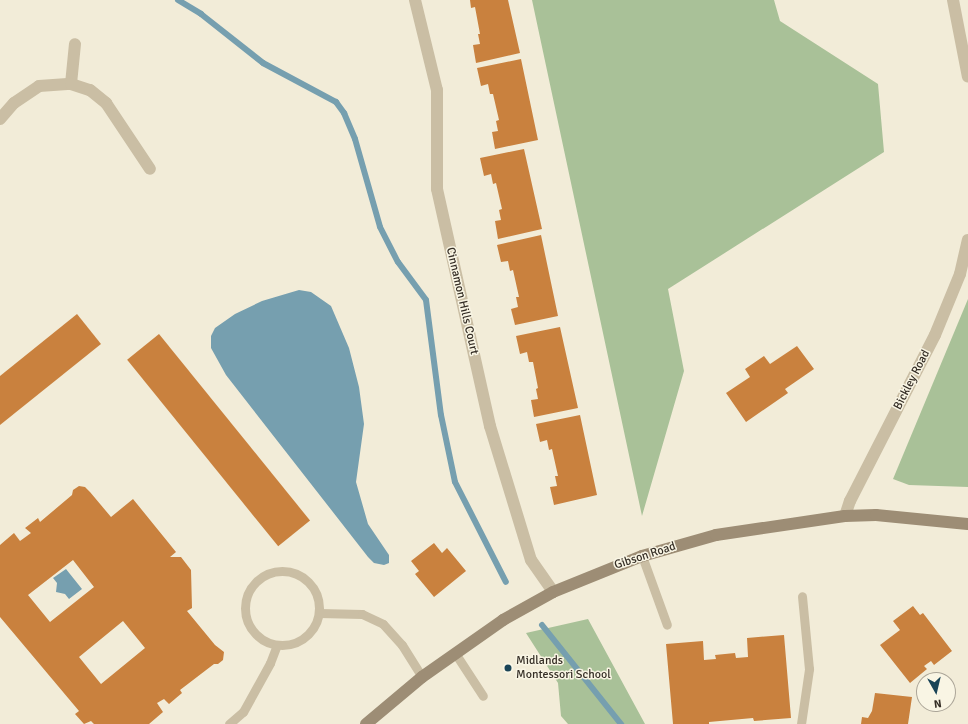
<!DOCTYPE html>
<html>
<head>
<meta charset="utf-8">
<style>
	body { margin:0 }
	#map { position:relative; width:968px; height:724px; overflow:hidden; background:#f2ecd8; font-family:Signika,sans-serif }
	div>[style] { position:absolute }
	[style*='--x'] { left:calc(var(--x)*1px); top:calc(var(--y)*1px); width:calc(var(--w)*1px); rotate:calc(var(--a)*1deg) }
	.green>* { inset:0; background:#a9c198 }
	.water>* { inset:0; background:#769faf }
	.stream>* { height:6px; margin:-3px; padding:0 3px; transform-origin:3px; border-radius:3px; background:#769faf }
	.building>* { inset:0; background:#c9813e; transform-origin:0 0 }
	.lane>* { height:9px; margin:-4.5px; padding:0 4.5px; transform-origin:4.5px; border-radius:4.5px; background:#cabea4 }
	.lane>.ring { margin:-4.5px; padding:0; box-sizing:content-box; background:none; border:9px solid #cabea4; border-radius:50% }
	.street>* { height:12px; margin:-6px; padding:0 6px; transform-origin:6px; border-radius:6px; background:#cabea4 }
	.secondary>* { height:12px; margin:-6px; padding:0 6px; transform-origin:6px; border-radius:6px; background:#9d8d75 }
	.dots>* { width:11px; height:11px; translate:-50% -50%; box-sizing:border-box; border:2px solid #f9f5e4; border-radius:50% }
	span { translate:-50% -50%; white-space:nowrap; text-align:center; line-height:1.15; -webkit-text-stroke:3px #f9f5e4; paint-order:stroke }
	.street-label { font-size:12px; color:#352e26 }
	.poi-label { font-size:12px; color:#352e26 }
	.left { translate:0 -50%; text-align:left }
	.north { position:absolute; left:916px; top:672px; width:40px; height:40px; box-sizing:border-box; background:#f9f5e4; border:1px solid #aba598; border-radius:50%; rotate:172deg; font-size:11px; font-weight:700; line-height:16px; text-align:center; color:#352e26 }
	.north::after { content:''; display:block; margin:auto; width:14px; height:18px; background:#1a4457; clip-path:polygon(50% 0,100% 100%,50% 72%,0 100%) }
</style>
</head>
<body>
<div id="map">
	<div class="green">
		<div style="clip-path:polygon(532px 0,774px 0,780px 21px,878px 84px,884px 152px,668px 289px,684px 371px,642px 516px)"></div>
		<div style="clip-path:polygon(968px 299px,968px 487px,909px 485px,893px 479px)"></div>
		<div style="clip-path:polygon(588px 619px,645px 724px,568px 724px,561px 716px,558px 683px,526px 633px)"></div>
	</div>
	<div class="water">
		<div style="clip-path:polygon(299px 290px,311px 292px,331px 306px,349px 348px,359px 387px,364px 424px,356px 482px,368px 524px,389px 555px,389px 563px,384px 565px,374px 563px,368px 557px,226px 375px,211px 348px,211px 336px,215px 328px,235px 314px,262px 301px)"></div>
		<div style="clip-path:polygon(66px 569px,82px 589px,69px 599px,65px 594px,56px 592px,57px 583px,53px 578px)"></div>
	</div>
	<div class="stream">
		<div style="--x:178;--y:0;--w:27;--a:31"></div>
		<div style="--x:201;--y:14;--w:79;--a:38.3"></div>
		<div style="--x:263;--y:63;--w:83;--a:28.1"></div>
		<div style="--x:336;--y:102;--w:14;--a:54"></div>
		<div style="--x:344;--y:113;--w:28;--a:67"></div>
		<div style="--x:355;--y:139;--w:91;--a:74.1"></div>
		<div style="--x:380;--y:227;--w:39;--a:63"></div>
		<div style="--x:398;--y:262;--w:47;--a:53.6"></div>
		<div style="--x:426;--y:300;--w:116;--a:82.6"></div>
		<div style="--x:441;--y:415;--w:68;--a:78.2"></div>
		<div style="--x:455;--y:482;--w:112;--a:63"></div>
		<div style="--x:542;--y:625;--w:127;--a:51.4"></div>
	</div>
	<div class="building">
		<div style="clip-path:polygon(470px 0,508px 0,520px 53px,476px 63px,473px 45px,480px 44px,478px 34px,480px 34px,475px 7px,471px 8px)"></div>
		<div style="clip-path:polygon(521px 59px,538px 140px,495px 149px,492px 132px,498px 131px,496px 121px,499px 120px,493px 94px,490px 94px,488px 84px,481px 86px,477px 68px)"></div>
		<div style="clip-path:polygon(524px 149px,542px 229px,498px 239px,495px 221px,501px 220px,499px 210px,502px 209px,496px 183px,493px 184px,491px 174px,484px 176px,480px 158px)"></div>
		<div style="clip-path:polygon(541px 235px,558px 316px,515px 325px,511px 309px,518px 307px,516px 297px,519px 297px,513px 270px,510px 271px,508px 261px,501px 262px,497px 245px)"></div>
		<div style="clip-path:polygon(77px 314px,101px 344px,0 425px,0 376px)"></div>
		<div style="clip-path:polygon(560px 327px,578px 408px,534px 417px,531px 400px,538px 399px,536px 389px,538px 388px,533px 362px,529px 362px,527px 352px,520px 354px,516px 336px)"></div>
		<div style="left:159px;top:334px;width:240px;height:41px;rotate:51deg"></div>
		<div style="clip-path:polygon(797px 346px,814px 369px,785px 389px,788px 393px,746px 422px,726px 393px,750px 377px,745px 369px,764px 356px,770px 364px)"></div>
		<div style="clip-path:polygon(580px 415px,597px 495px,554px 505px,550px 487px,557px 486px,555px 476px,558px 476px,552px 449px,549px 450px,547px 440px,540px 442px,536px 424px)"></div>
		<div style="clip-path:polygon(evenodd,79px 486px,85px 487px,90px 492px,111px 517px,133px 499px,176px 552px,170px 557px,181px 557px,191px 570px,192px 608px,187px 611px,215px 645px,224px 652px,223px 660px,218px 664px,214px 664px,180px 690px,182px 693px,169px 704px,164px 699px,157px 703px,163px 712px,149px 724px,94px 724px,91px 721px,84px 724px,75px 714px,79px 711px,0 617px,0 545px,14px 533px,20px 541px,31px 533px,25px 528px,38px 518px,40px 522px,72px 495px,73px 490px,79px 486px,73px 560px,94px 587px,50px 622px,28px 595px,73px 560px,79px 486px,123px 621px,145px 648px,101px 684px,79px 657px,123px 621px)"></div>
		<div style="clip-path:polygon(434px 543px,442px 553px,447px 548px,466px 571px,434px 597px,415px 574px,419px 571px,411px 561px)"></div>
		<div style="clip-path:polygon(913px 606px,920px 615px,923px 613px,952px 651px,934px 665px,931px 661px,924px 666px,927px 669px,910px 683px,880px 645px,900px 630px,893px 621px)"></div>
		<div style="clip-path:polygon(784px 635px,791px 718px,754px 721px,753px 718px,709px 722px,709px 724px,673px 724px,666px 644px,703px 641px,704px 660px,716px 659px,715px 655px,735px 653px,736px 658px,748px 657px,747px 638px)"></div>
		<div style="clip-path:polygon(875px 693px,912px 697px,908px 724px,861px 724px,862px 717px,868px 718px,872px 711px)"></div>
	</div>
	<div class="lane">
		<div style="--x:642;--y:556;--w:73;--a:70.1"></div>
		<div class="ring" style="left:245px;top:571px;width:65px;height:65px"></div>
		<div style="--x:319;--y:613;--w:43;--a:1.3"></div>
		<div style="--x:362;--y:614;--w:23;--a:25"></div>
		<div style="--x:383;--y:624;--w:28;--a:48"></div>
		<div style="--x:402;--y:645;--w:38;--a:58"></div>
		<div style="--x:455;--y:653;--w:51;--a:56.9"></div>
		<div style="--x:229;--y:724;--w:18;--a:-41"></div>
		<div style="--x:243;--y:712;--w:56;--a:-61.1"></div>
		<div style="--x:270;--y:663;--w:19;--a:-69"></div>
		<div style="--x:801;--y:724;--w:56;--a:-81.7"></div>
		<div style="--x:809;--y:669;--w:73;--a:-95.5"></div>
	</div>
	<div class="street">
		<div style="--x:415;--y:0;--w:93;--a:76.3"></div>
		<div style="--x:437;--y:90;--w:99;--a:90"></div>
		<div style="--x:437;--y:189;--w:243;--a:77.4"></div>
		<div style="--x:490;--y:426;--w:140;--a:73"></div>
		<div style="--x:531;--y:560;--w:39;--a:55"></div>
		<div style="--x:953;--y:0;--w:78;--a:79"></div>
		<div style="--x:71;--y:84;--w:40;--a:-84.3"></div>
		<div style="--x:0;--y:119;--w:21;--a:-49"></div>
		<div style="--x:14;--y:103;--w:30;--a:-34"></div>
		<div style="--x:39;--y:86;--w:32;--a:-4"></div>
		<div style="--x:71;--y:84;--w:20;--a:18"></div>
		<div style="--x:90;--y:90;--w:21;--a:39"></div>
		<div style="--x:106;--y:103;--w:79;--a:56.3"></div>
		<div style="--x:845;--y:516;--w:16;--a:-72"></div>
		<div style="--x:850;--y:501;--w:186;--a:-62.9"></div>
		<div style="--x:935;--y:335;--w:66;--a:-67.7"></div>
		<div style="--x:960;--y:274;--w:35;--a:-77"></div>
	</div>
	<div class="secondary">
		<div style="--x:366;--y:724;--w:73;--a:-40"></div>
		<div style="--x:422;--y:677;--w:99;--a:-35.1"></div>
		<div style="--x:503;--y:620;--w:57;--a:-29.2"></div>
		<div style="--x:553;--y:592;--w:96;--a:-22"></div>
		<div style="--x:642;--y:556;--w:77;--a:-15.8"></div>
		<div style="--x:716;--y:535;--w:130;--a:-8.4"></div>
		<div style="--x:845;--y:516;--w:31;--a:-2"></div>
		<div style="--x:876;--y:515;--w:92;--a:5.6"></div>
	</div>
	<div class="dots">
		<div style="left:508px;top:668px;background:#1a4457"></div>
	</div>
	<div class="street-label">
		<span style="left:462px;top:301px;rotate:77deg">Cinnamon Hills Court</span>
		<span style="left:912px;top:380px;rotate:-63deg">Bickley Road</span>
		<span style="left:645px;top:556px;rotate:-18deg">Gibson Road</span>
	</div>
	<div class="poi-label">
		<span class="left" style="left:516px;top:668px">Midlands<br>Montessori School</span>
	</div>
	<div class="north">N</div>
</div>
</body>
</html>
